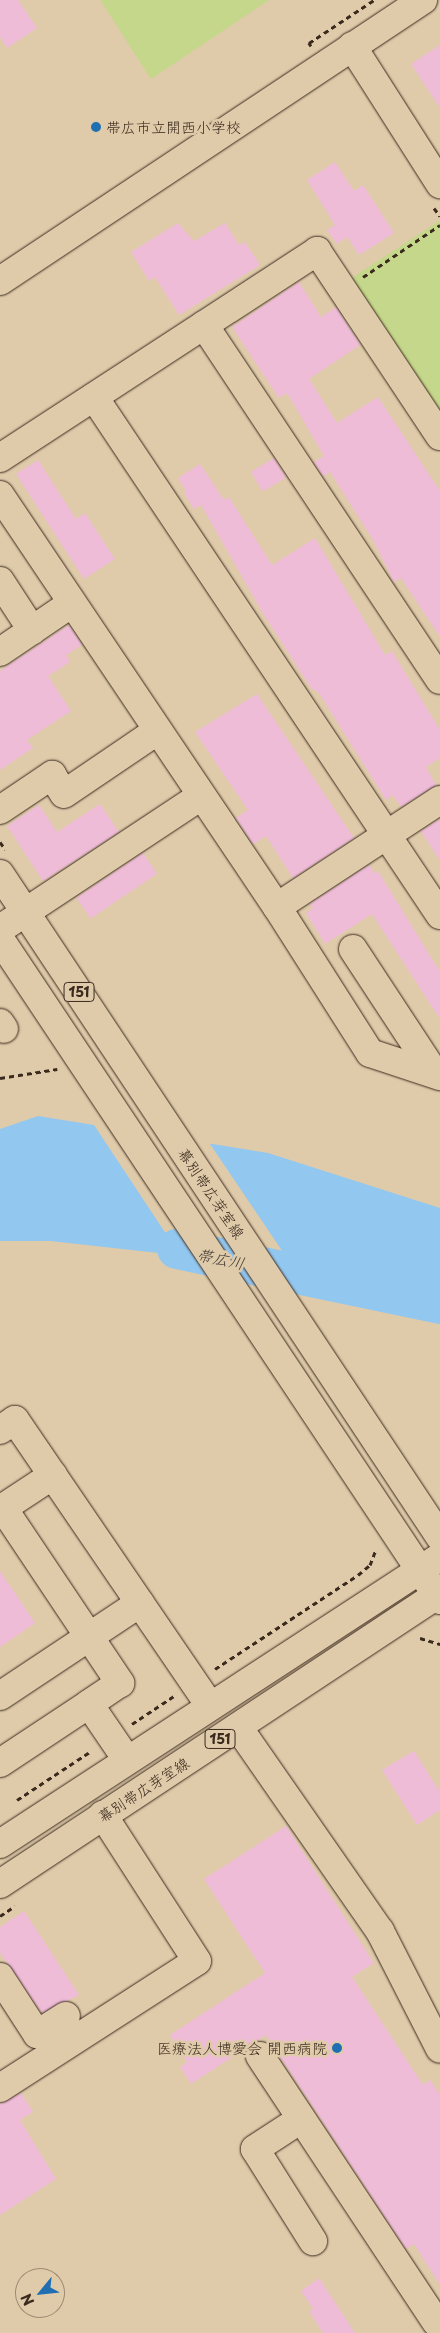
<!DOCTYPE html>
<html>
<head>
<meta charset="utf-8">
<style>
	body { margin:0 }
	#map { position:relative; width:440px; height:2333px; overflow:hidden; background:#dfcbaa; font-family:"Playpen Sans","Klee One",sans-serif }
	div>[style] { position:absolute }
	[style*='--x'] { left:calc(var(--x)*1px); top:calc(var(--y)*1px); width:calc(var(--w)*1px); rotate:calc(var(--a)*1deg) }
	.green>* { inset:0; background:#c5d78b }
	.water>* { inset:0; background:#92c7f0 }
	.pier>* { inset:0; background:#dfcbaa }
	.river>* { height:40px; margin:-20px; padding:0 20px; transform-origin:20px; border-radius:20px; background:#92c7f0 }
	.building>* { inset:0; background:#efbcd8; transform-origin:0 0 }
	.path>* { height:3px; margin-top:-1.5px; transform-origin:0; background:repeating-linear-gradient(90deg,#3b2a1e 0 5px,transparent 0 9px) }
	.roads { filter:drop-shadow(0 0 1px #3b2a1e) drop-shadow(0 0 1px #3b2a1e) }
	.minor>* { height:28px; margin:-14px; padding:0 14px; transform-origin:14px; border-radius:14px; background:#dfcbaa }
	.major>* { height:28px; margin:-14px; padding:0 14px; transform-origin:14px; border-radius:14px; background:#dfcbaa }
	.dots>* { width:14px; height:14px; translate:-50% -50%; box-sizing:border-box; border:2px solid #dfcbaa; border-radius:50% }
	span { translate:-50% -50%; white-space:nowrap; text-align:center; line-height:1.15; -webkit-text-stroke:5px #dfcbaa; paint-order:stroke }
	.shield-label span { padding:1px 4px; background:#dfcbaa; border:1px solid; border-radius:4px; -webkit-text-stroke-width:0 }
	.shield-label { font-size:14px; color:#3b2a1e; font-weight:700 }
	.poi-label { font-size:15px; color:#3b2a1e }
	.left { translate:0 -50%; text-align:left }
	.right { translate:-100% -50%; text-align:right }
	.street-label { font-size:15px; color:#3b2a1e }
	.water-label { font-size:16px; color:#443a33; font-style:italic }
	.north { position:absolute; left:15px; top:2268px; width:50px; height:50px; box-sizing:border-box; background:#dfcbaa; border:1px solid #9d8b72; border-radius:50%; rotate:242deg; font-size:14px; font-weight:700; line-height:20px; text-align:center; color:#3b2a1e }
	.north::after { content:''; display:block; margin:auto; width:18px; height:22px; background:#1f6fb2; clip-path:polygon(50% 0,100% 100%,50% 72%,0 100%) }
</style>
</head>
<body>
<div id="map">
	<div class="green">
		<div style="clip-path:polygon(100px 0,269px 0,151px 79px)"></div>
		<div style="clip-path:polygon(439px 221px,440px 223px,440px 415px,350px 279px)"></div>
	</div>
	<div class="water">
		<div style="clip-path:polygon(38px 1116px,268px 1153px,440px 1208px,440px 1284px,50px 1241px,0 1241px,0 1129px)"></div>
	</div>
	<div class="pier">
		<div style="clip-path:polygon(92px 1122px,208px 1141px,295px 1270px,182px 1258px)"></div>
	</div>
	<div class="river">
		<div style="--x:177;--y:1249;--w:269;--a:11.8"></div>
	</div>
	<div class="building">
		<div style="clip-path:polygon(0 0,18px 0,37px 28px,7px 48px,0 37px)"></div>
		<div style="clip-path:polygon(440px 45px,440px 108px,411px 64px)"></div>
		<div style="clip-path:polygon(335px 162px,354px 191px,363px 185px,394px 233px,359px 255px,347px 237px,337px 244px,327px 230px,335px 225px,307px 180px)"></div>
		<div style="clip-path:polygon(178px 223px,194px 241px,225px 223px,239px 245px,245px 242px,260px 265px,179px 315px,155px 277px,149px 281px,131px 252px)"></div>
		<div style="clip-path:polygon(299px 282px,321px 317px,336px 307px,360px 345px,309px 379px,337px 423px,378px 397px,440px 491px,440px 637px,401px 578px,394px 582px,373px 540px,330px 472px,323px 476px,314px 462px,324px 456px,287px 393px,279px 398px,232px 327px)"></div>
		<div style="left:274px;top:458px;width:23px;height:27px;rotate:59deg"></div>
		<div style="clip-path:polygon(38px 460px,76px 519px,85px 513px,115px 559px,84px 579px,16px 474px)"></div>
		<div style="clip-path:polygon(200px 464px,224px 500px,229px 497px,272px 565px,315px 538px,385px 655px,392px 651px,440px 730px,440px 758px,426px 767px,436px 785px,401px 807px,393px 795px,386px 800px,319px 693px,311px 688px,264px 615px,201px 505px,194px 509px,184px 493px,186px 491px,178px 478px)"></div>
		<div style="clip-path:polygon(69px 625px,82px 645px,66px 655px,70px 662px,48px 676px,71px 711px,27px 740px,33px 748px,0 770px,0 671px)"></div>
		<div style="clip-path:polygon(257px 694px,354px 838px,293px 878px,266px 836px,253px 844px,236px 818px,248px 810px,195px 732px)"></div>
		<div style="clip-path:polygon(100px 804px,119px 832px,43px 881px,7px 826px,39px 805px,57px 832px)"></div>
		<div style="clip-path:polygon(440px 819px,440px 861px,421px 831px)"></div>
		<div style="left:143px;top:853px;width:25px;height:80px;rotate:56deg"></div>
		<div style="clip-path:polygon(369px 865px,375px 874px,378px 871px,440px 972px,440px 1019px,372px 914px,325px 944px,306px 913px,313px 908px,310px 904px)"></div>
		<div style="clip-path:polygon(0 1571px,35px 1623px,0 1647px)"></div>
		<div style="clip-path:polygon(414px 1751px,440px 1792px,440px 1810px,417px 1825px,382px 1770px)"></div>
		<div style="clip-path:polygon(286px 1826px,374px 1963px,352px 1977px,423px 2085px,430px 2080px,439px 2093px,440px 2285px,414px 2244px,406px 2249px,266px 2035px,191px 2084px,180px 2067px,187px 2062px,170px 2035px,265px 1973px,204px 1879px)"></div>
		<div style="clip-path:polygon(24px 1911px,79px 1995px,42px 2013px,0 1953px,0 1927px)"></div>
		<div style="clip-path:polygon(21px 2093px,33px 2112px,20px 2120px,56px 2179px,0 2215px,0 2104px)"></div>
		<div style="clip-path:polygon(319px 2278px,355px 2333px,323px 2333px,309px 2311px,313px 2309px,301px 2291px)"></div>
	</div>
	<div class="path">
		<div style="--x:311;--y:46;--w:4;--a:-124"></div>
		<div style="--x:309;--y:43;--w:78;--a:-33.5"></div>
		<div style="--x:434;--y:208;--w:10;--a:53"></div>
		<div style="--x:363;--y:277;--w:93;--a:-34"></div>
		<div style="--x:0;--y:842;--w:9;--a:54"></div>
		<div style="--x:0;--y:1078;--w:58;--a:-9"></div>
		<div style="--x:420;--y:1638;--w:21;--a:17"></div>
		<div style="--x:215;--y:1669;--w:171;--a:-33.3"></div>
		<div style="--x:358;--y:1575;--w:16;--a:-40"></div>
		<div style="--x:370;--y:1565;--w:17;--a:-69"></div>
		<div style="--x:132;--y:1724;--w:50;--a:-33.7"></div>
		<div style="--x:17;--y:1800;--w:89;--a:-33.5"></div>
		<div style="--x:0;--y:1916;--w:18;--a:-34"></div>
	</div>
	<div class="roads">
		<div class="minor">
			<div style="--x:352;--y:46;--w:164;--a:57.5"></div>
			<div style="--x:0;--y:281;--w:508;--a:-33.6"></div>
			<div style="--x:204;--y:325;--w:426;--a:56.4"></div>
			<div style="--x:94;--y:397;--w:623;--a:56.26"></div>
			<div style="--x:0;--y:458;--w:379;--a:-33.1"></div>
			<div style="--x:317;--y:251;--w:222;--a:56.4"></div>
			<div style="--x:0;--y:495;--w:496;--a:56.1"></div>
			<div style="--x:277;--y:907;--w:173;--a:57.5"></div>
			<div style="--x:370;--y:1053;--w:74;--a:18.2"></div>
			<div style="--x:0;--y:581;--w:59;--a:56.9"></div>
			<div style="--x:0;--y:652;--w:87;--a:-34.2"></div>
			<div style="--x:0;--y:810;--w:63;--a:-33.9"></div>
			<div style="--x:52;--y:775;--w:22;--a:58"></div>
			<div style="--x:64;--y:794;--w:112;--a:-34.1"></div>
			<div style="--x:277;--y:907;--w:195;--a:-33.3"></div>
			<div style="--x:0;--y:929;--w:241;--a:-33.5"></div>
			<div style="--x:353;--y:949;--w:149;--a:56.7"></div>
			<div style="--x:0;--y:1023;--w:7;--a:56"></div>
			<div style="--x:0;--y:1430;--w:18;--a:-34"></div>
			<div style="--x:15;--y:1420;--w:344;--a:55.7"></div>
			<div style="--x:53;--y:1475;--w:60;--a:146.6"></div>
			<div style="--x:3;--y:1508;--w:211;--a:56.2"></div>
			<div style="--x:120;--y:1683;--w:37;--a:146"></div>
			<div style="--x:89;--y:1704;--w:68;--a:55.8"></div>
			<div style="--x:0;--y:1696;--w:168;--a:-33.6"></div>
			<div style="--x:238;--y:1727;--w:249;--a:55.2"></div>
			<div style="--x:380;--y:1931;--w:132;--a:63"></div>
			<div style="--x:0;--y:1763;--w:107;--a:-33.5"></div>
			<div style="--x:0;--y:1977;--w:68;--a:57"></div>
			<div style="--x:37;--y:2034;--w:34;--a:-32"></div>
			<div style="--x:260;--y:2056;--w:319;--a:56.5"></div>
			<div style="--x:0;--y:2088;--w:234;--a:-32.8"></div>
			<div style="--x:197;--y:1961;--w:174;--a:-122.8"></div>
			<div style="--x:301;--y:2119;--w:55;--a:146.9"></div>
			<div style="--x:255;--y:2149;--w:109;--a:57.8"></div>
		</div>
		<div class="major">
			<div style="--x:0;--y:874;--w:796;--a:56.43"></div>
			<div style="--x:0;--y:939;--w:794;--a:56.35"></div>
			<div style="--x:0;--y:1844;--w:525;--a:-33.12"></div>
			<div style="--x:0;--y:1884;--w:528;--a:-33.48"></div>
		</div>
	</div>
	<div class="dots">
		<div style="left:96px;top:127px;background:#1f6fb2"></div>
		<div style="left:337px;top:2048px;background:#1f6fb2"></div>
	</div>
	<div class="shield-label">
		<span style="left:79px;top:992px">151</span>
		<span style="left:220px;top:1739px">151</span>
	</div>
	<div class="poi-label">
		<span class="left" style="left:106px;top:127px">帯広市立開西小学校</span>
		<span class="right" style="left:327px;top:2048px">医療法人博愛会 開西病院</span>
	</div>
	<div class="street-label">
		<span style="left:212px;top:1193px;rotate:56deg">幕別帯広芽室線</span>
		<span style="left:143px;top:1789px;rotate:-33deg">幕別帯広芽室線</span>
	</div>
	<div class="water-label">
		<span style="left:221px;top:1258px;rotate:12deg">帯広川</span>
	</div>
	<div class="north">N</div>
</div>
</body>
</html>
